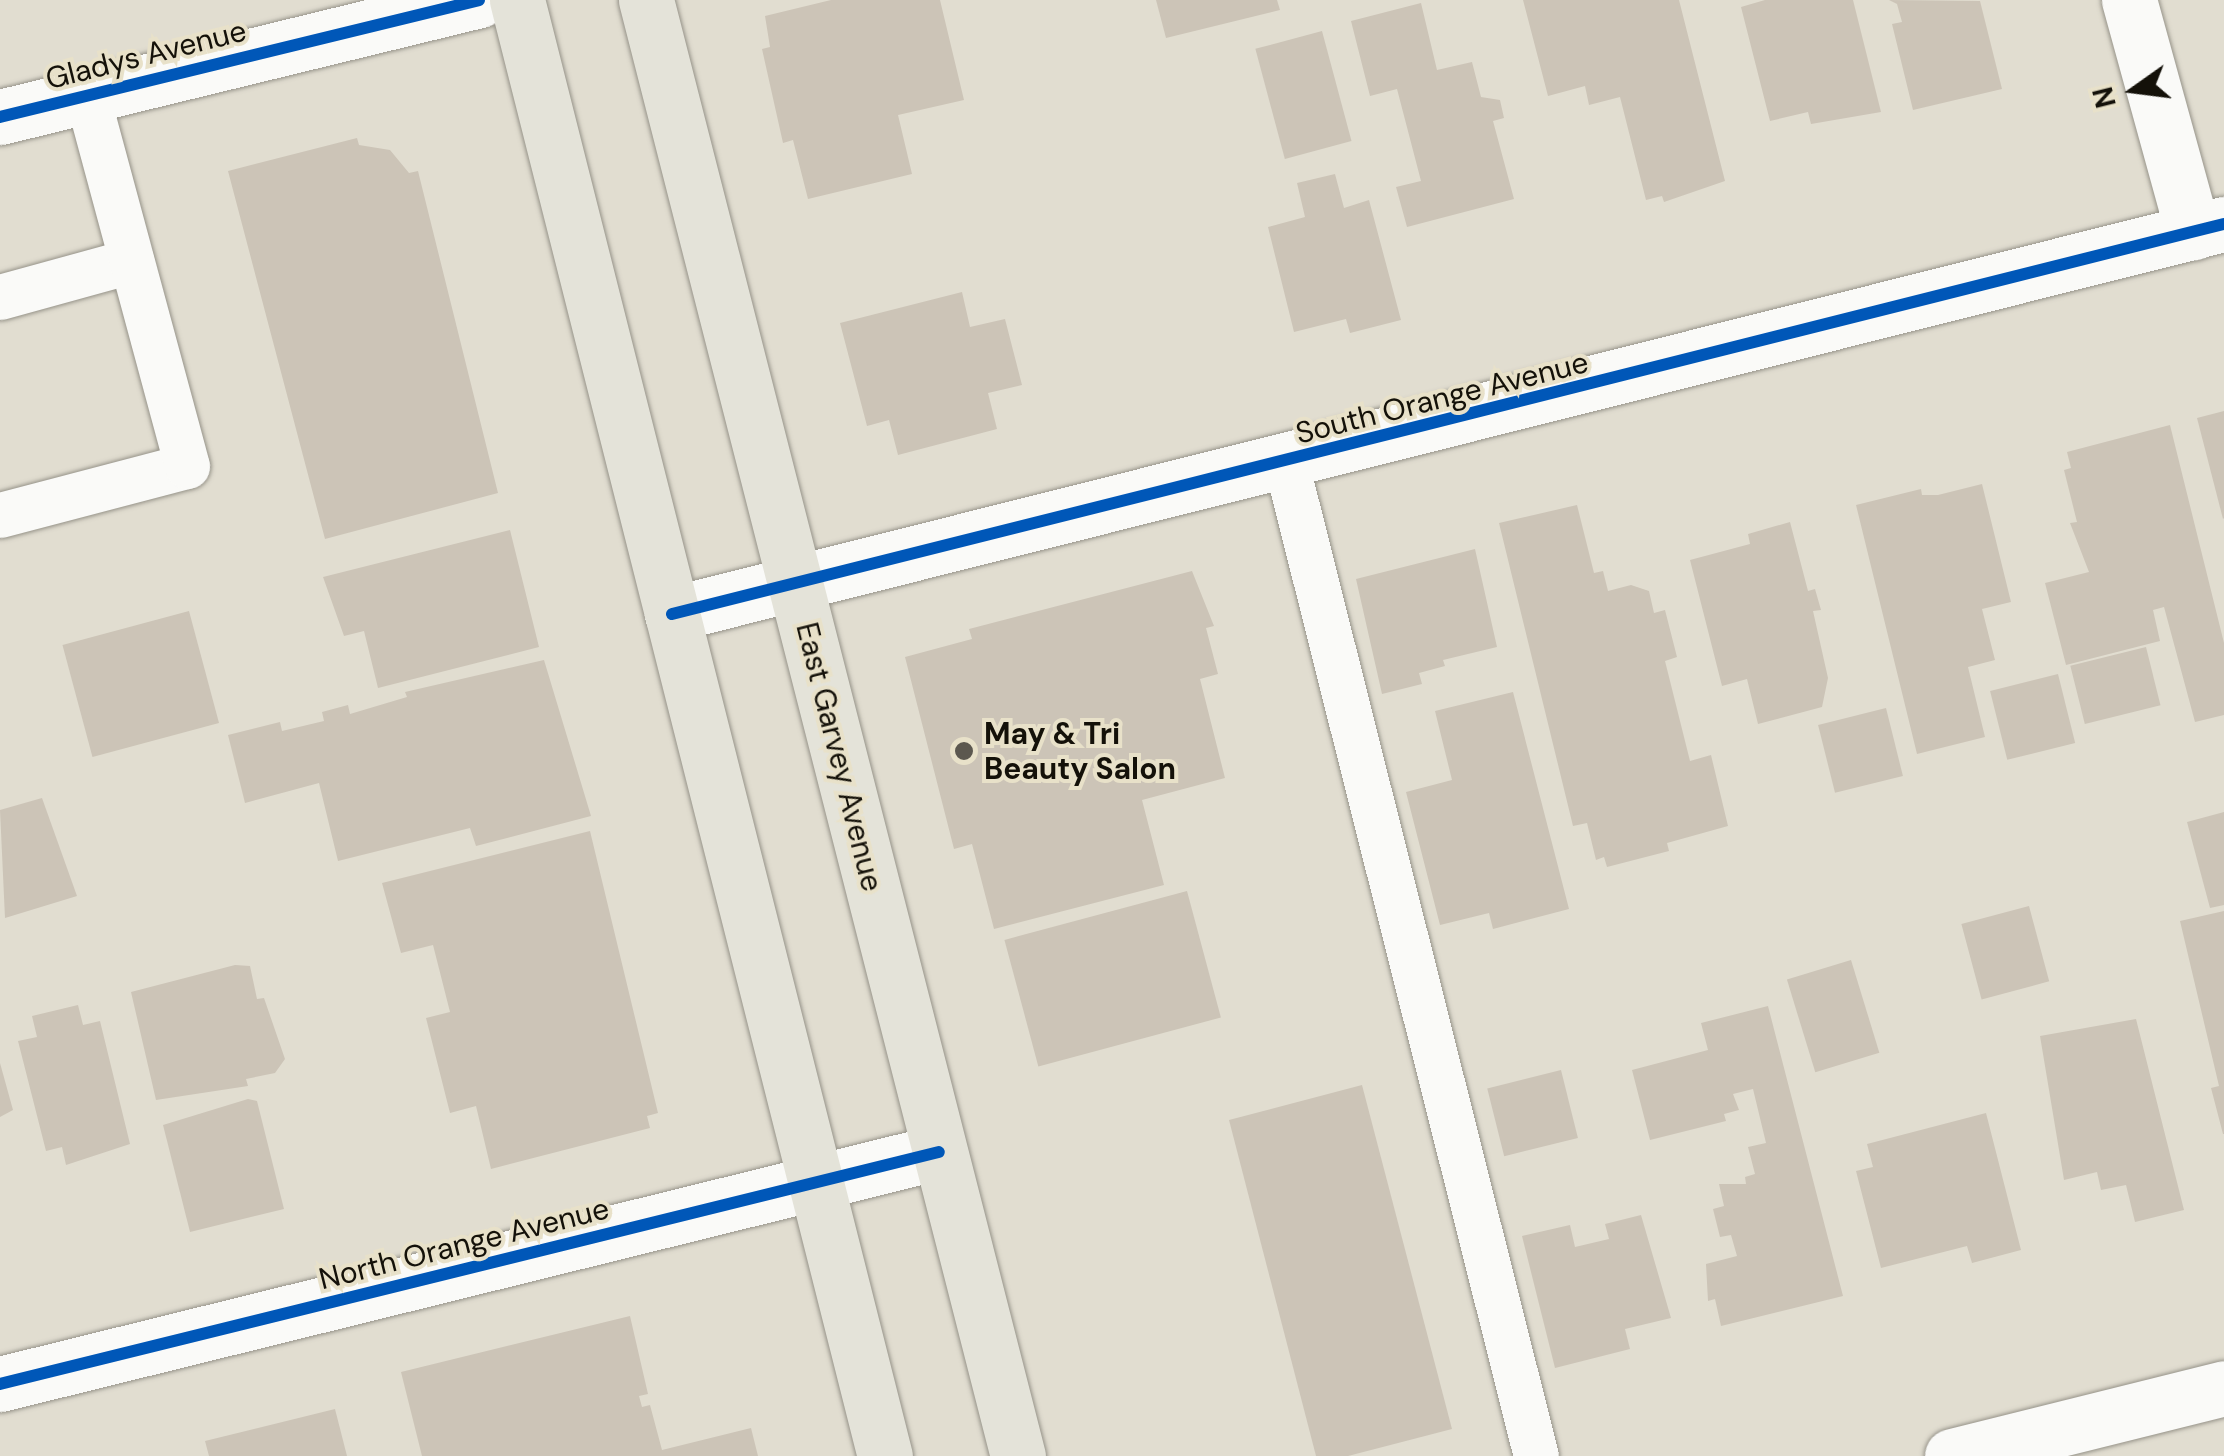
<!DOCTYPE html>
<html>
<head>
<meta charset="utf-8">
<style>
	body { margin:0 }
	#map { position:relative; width:2224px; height:1456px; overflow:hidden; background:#e1ddd0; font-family:"DM Sans",sans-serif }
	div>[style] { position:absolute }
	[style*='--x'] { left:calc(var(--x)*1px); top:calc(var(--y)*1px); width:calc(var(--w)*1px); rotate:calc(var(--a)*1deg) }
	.building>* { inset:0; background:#ccc4b7; transform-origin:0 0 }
	.roads { filter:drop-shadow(0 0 2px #969389) drop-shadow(0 0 2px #969389) }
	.service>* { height:45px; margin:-22.5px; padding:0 22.5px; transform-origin:22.5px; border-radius:22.5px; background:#fafaf8 }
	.minor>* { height:55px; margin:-27.5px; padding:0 27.5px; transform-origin:27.5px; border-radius:27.5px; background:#fafaf8 }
	.tertiary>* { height:55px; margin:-27.5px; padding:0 27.5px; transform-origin:27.5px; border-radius:27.5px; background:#fafaf8 }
	.primary>* { height:55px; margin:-27.5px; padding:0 27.5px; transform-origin:27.5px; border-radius:27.5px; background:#e4e3d9 }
	.cycleway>* { height:12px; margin:-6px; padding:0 6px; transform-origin:6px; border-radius:6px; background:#0057b8 }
	.dots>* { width:28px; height:28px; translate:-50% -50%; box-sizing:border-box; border:5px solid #e8e1c9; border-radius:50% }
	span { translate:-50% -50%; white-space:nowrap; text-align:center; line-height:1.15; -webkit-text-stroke:8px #e8e1c9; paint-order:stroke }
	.street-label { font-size:30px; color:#141109 }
	.poi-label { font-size:30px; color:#141109; font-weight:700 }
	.left { translate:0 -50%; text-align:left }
	.north { position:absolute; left:2084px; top:40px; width:100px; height:100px; -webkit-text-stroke:8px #e8e1c9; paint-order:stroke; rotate:256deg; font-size:28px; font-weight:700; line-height:40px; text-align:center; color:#141109 }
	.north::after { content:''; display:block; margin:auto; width:35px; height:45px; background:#141109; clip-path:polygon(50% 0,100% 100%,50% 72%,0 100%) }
</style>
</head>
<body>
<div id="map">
	<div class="building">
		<div style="clip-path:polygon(831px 0,940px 0,964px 100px,898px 115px,912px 174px,808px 199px,793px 140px,783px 143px,762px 49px,770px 47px,765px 16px)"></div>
		<div style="clip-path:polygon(1156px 0,1277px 0,1280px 10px,1166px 38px)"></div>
		<div style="clip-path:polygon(1523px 0,1679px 0,1725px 181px,1664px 202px,1662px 196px,1646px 200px,1620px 97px,1589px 105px,1585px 86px,1548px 96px)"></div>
		<div style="clip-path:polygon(1765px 0,1853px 0,1881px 112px,1811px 124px,1808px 112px,1770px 121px,1741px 7px)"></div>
		<div style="clip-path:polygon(1889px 0,1980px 1px,2002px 89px,1913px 110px,1892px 24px,1902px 22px,1897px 4px)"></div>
		<div style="clip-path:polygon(1421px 3px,1437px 70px,1472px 62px,1481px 97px,1500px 100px,1504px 118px,1493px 121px,1514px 199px,1407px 227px,1396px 187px,1421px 181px,1397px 89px,1370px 96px,1351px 21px)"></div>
		<div style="left:1322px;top:31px;width:114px;height:69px;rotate:75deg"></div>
		<div style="clip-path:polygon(357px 138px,359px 145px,390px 150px,409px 173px,418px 171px,498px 493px,325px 539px,228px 171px)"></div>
		<div style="clip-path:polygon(1335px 174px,1344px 208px,1369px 200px,1401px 320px,1350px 333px,1346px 319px,1294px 332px,1268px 227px,1305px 217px,1297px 183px)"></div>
		<div style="clip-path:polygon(962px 292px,970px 327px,1005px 319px,1022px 385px,988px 393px,997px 429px,898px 455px,889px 420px,867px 426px,840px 323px)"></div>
		<div style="clip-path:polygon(2224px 411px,2224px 518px,2223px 519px,2197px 418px)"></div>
		<div style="clip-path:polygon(2170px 425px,2224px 643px,2224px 715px,2195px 722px,2164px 607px,2153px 610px,2160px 641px,2066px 665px,2045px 583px,2089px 572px,2070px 523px,2077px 522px,2064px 470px,2071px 468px,2067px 452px)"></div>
		<div style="clip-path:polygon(1982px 484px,2011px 602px,1982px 609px,1995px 660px,1968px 667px,1985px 737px,1917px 754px,1856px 505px,1921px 489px,1922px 495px,1938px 495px)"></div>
		<div style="clip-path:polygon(1577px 505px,1594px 573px,1603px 571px,1608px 591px,1631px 585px,1649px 591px,1654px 613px,1665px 610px,1677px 657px,1665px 661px,1690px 761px,1711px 755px,1728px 826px,1667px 843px,1669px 851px,1607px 867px,1604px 857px,1596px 860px,1587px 823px,1573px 826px,1499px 523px)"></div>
		<div style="clip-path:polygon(1790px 522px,1808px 591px,1815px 589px,1821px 610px,1813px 611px,1828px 678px,1822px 707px,1758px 724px,1747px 679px,1722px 686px,1690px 560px,1750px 544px,1748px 534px)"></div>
		<div style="clip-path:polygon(510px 530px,539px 647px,378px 688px,364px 631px,344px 636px,323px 577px)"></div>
		<div style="clip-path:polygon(1475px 549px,1497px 647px,1443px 660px,1445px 666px,1419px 673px,1422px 684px,1382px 694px,1356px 579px)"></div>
		<div style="clip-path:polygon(1192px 571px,1214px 626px,1206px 628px,1218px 674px,1200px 679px,1225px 778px,1142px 800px,1164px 885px,994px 929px,972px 844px,954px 849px,905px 657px,972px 639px,969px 629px)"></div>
		<div style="left:189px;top:611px;width:116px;height:131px;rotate:75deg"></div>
		<div style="left:2146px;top:647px;width:60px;height:78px;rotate:76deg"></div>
		<div style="clip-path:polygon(544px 660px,591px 816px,476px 846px,470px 828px,338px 861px,319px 783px,245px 803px,228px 735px,280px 722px,282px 731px,324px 721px,322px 712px,348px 705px,350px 714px,407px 697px,405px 692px)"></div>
		<div style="left:2058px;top:674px;width:71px;height:70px;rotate:76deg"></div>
		<div style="clip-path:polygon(1513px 692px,1569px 909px,1493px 929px,1489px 913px,1440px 925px,1406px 792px,1452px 780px,1435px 711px)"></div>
		<div style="left:1886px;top:708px;width:70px;height:70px;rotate:76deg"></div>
		<div style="clip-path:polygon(42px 798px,77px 896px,5px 918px,0 810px)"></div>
		<div style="clip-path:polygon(2224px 812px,2224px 905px,2210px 908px,2187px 822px)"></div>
		<div style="clip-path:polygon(590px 831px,658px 1113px,647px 1116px,650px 1128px,491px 1169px,476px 1106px,450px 1113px,426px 1018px,450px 1012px,433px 945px,401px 953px,382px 883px)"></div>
		<div style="left:1187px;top:891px;width:131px;height:189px;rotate:75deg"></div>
		<div style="left:2029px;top:906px;width:78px;height:70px;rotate:75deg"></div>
		<div style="clip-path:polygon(2224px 911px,2224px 1134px,2223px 1134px,2211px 1088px,2219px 1086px,2180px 921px)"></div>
		<div style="left:1851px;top:960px;width:97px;height:67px;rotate:73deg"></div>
		<div style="clip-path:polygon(235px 965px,250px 966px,257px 999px,264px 998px,285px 1059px,275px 1073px,246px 1079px,248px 1086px,156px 1100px,131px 992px)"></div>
		<div style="clip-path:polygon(78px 1005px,83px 1025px,100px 1021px,130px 1144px,66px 1165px,62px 1147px,46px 1151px,18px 1041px,37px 1037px,32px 1016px)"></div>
		<div style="clip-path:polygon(1768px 1006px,1843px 1296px,1721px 1326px,1715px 1299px,1708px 1301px,1706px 1264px,1737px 1256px,1731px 1235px,1720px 1237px,1713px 1209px,1724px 1206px,1719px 1184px,1746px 1184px,1745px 1177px,1755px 1174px,1748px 1147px,1766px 1143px,1753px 1089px,1733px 1094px,1739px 1110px,1724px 1114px,1726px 1121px,1650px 1140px,1632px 1070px,1708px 1050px,1701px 1023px)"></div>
		<div style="clip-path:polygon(2136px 1019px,2184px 1210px,2135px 1222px,2126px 1185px,2101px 1190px,2097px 1172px,2064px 1180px,2040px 1036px)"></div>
		<div style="clip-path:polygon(0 1063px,13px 1110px,0 1117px)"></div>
		<div style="left:1561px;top:1070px;width:70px;height:76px;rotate:76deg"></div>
		<div style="clip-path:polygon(1362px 1085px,1452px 1429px,1348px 1456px,1316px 1456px,1229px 1120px)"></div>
		<div style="clip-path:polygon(248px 1099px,257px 1101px,284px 1209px,190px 1232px,163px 1125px)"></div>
		<div style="clip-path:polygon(1986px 1113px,2021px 1250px,1972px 1263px,1967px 1246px,1881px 1268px,1856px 1171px,1873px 1167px,1867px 1144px)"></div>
		<div style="clip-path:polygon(1641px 1215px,1671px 1318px,1625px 1329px,1630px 1349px,1555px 1368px,1522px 1236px,1570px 1225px,1575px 1247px,1609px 1239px,1605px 1224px)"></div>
		<div style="clip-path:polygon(630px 1316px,648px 1394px,639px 1396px,642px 1407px,650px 1405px,662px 1450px,751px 1428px,758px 1456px,422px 1456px,401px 1372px)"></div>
		<div style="clip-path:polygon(335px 1409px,347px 1456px,209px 1456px,205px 1441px)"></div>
	</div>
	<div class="roads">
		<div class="service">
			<div style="--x:0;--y:297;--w:136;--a:-15.4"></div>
			<div style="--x:1286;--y:463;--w:1024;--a:75.87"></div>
			<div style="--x:0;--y:515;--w:193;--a:-14.7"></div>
			<div style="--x:187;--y:466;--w:384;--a:-105.1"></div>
		</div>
		<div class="minor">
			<div style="--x:2129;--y:0;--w:241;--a:74.6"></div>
			<div style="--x:0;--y:117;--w:493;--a:-13.7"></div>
			<div style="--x:1952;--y:1456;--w:280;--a:-14"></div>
		</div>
		<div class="tertiary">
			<div style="--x:672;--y:614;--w:1600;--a:-14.11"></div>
			<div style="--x:0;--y:1384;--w:967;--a:-13.88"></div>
		</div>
		<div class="primary">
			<div style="--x:517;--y:0;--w:1502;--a:75.82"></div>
			<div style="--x:646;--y:0;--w:1503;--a:75.67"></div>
		</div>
	</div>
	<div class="cycleway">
		<div style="--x:0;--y:117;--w:493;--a:-13.7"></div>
		<div style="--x:672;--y:614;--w:1600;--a:-14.11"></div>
		<div style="--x:0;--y:1384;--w:967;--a:-13.88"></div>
	</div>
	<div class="dots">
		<div style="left:964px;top:751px;background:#5c584f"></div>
	</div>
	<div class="street-label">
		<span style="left:146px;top:55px;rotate:-14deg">Gladys Avenue</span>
		<span style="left:1442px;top:398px;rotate:-14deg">South Orange Avenue</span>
		<span style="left:839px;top:757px;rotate:76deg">East Garvey Avenue</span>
		<span style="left:464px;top:1244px;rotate:-14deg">North Orange Avenue</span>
	</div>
	<div class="poi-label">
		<span class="left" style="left:984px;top:751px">May &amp; Tri<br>Beauty Salon</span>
	</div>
	<div class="north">N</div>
</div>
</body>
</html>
